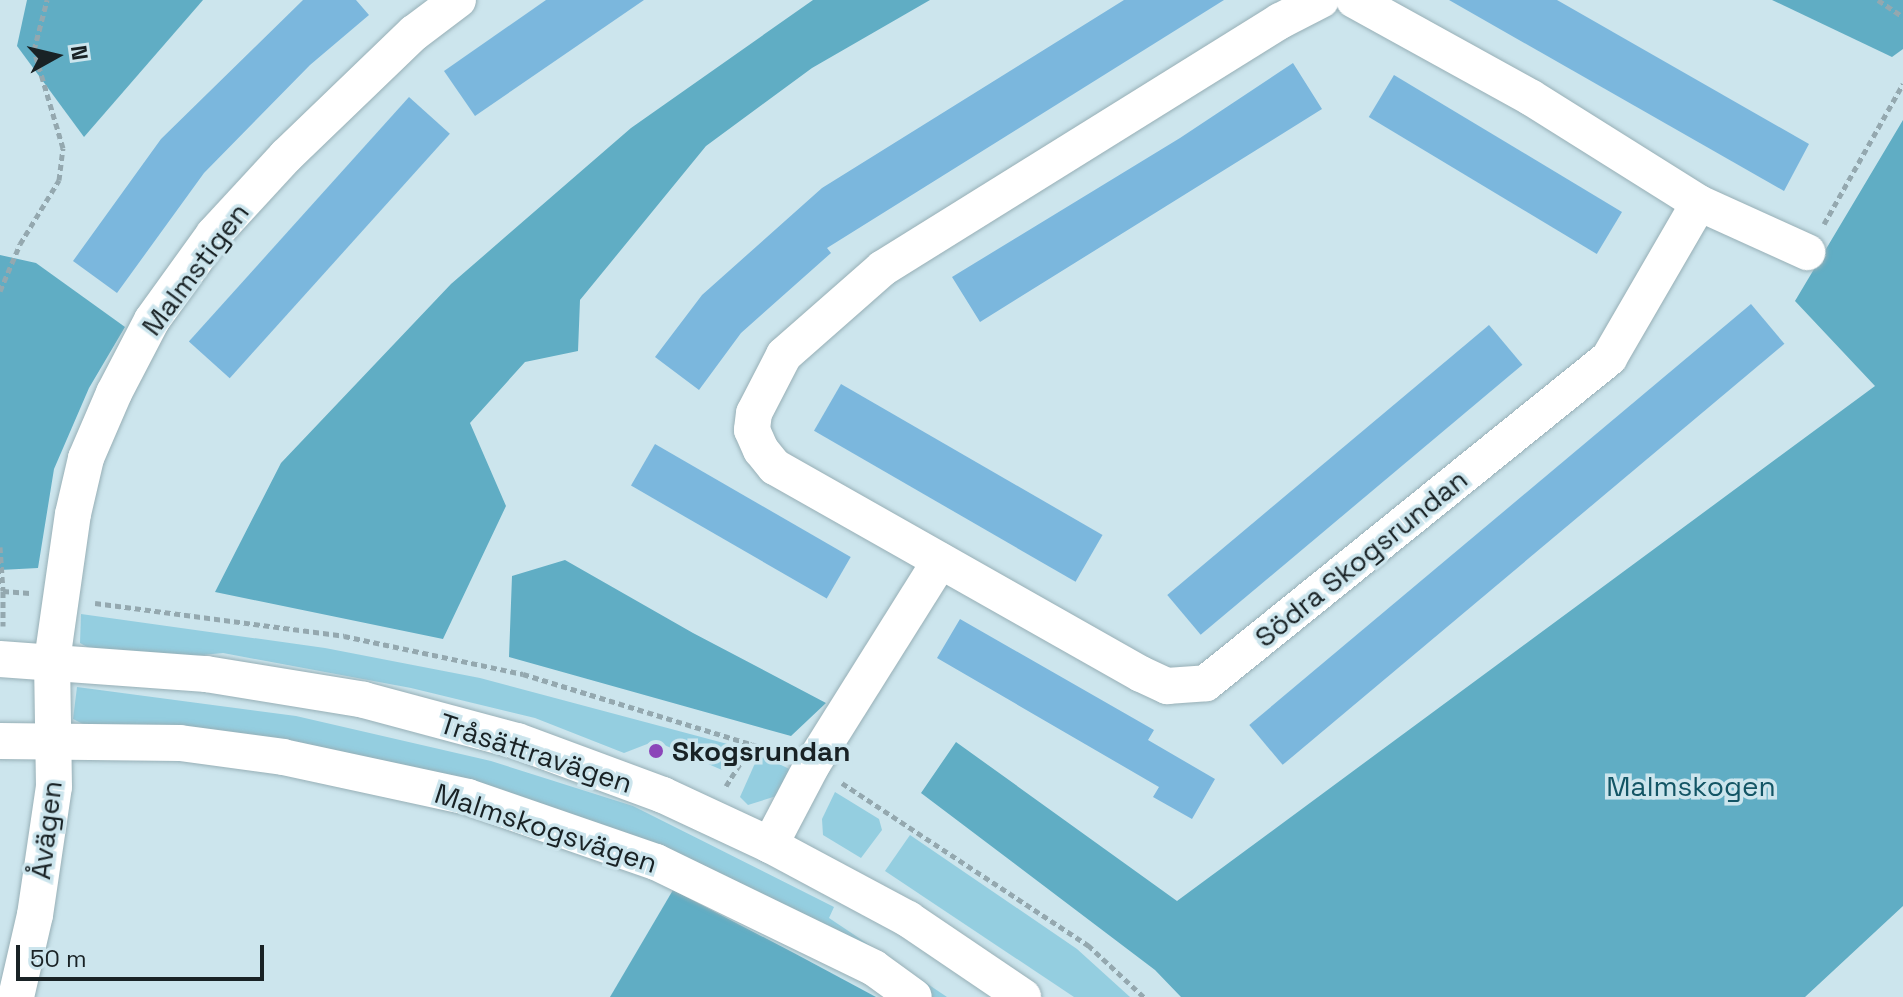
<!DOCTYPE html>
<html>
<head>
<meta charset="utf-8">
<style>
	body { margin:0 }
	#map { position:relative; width:1903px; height:997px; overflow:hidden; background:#cce5ed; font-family:"Space Grotesk",sans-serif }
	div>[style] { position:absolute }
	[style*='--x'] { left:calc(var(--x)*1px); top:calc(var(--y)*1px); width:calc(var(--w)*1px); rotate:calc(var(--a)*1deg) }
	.green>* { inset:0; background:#94cee0 }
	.forest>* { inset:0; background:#60adc4 }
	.building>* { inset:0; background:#7bb7dd; transform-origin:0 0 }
	.path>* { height:5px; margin-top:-2.5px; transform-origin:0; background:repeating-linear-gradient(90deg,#94a8af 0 6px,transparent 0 10px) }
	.roads { filter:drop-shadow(0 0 2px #97afb6) drop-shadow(0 0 2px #97afb6) }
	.minor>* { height:36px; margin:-18px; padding:0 18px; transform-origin:18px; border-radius:18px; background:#fff }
	.dots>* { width:22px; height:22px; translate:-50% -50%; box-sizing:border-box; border:4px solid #cce5ed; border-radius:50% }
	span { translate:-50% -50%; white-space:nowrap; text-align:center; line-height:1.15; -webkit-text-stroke:7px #cce5ed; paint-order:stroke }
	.street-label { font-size:28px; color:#192225 }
	.poi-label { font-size:28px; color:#192225; font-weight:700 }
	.left { translate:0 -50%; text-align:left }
	.park-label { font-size:28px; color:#135565 }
	.north { position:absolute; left:16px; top:16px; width:80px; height:80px; -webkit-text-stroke:6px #cce5ed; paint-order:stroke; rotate:82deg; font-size:22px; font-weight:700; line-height:32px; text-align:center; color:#192225 }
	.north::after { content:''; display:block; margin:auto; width:28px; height:36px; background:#192225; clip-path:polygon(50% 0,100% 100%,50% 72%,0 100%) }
	.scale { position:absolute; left:16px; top:945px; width:248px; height:36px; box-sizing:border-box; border:4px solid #192225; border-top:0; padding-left:10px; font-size:24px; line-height:28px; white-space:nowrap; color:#192225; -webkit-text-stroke:6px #cce5ed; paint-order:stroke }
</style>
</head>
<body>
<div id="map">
	<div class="green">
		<div style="clip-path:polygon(81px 614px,325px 648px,480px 678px,735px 746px,722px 770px,655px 741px,624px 753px,535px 718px,411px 688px,223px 653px,182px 657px,89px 648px,80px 643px)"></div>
		<div style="clip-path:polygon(77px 687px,296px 716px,491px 761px,633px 806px,834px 907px,829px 918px,947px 997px,923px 997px,628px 837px,89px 727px,73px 719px)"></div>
		<div style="clip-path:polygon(764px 757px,800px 774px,786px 793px,748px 805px,740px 797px,756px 761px)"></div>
		<div style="clip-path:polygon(835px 792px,879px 819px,882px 830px,861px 858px,823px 835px,822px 819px)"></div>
		<div style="clip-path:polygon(910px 835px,1077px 949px,1130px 997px,1074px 997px,885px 871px)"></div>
	</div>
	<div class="forest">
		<div style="clip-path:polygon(27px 0,203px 0,84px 137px,17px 46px)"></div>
		<div style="clip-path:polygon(813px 0,930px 0,812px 68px,706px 146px,580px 300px,578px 351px,525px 362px,470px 423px,506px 506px,443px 639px,215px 592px,281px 463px,451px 284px,631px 128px)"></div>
		<div style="clip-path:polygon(1772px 0,1903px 0,1903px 49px,1892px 57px)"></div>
		<div style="clip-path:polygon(1903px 120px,1903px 906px,1805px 997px,1181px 997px,1155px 970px,921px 793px,956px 742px,1177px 901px,1875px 386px,1795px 301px)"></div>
		<div style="clip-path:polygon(0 255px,36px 263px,125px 327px,89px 388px,54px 469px,38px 568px,0 570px)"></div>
		<div style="clip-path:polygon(565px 560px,693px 633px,826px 703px,791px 736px,509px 657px,512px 576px)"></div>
		<div style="clip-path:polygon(673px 890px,794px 953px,876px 997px,610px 997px)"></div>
	</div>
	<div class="building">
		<div style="clip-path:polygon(303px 0,356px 0,369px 15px,310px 65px,204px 173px,117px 293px,73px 261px,161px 139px)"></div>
		<div style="clip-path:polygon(546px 0,644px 0,475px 116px,444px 71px)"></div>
		<div style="clip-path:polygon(1124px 0,1224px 0,827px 248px,831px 253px,741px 333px,699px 390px,655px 357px,702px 295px,822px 188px)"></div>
		<div style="clip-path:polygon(1449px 0,1557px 0,1809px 144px,1784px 191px)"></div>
		<div style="clip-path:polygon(1293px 63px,1322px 109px,980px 322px,952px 277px,1180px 138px)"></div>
		<div style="left:1394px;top:75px;width:266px;height:49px;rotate:31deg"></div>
		<div style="left:409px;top:97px;width:55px;height:329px;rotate:42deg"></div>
		<div style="left:1751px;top:304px;width:52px;height:655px;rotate:50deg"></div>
		<div style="left:1489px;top:325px;width:52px;height:420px;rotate:50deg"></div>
		<div style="left:841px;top:384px;width:302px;height:54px;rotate:30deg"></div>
		<div style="left:655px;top:444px;width:226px;height:48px;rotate:30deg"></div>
		<div style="clip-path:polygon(960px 619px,1154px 730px,1148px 740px,1215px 779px,1192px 819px,1153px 797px,1159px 787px,937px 658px)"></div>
	</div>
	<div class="path">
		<div style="--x:1878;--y:0;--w:30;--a:34"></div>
		<div style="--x:1824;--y:224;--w:161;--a:-60.6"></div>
		<div style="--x:0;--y:291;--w:51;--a:-66.9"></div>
		<div style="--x:20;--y:244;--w:75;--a:-58.6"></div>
		<div style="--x:59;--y:180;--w:32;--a:-83"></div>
		<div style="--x:63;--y:148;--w:102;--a:-106.5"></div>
		<div style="--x:34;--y:50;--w:52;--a:-75.4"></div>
		<div style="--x:0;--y:547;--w:44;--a:86.1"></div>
		<div style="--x:3;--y:591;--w:27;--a:4"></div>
		<div style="--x:3;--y:591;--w:35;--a:90"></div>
		<div style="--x:95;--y:603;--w:251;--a:7.5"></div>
		<div style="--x:344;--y:636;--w:183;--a:12"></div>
		<div style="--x:523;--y:674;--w:272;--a:17.1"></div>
		<div style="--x:842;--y:783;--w:295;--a:33.4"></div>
		<div style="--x:1088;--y:945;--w:76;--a:42.9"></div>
		<div style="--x:726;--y:786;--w:51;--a:-57.9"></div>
	</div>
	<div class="roads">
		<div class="minor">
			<div style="--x:1321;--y:0;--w:46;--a:152.9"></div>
			<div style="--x:1280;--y:21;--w:468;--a:148.1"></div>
			<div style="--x:883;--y:268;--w:132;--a:138.7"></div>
			<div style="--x:784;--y:355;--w:65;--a:117.3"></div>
			<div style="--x:754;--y:413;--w:17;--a:97"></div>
			<div style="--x:752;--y:430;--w:22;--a:66"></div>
			<div style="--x:761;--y:450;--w:22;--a:51"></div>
			<div style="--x:775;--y:467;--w:420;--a:29.5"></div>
			<div style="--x:1141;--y:674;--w:29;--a:25"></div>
			<div style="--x:1167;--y:686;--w:39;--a:-4"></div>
			<div style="--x:1206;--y:683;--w:518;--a:-38.88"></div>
			<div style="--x:1609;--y:358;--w:179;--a:-59.9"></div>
			<div style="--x:1699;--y:203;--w:199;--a:-147.9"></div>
			<div style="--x:1530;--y:97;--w:201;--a:-151.1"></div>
			<div style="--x:1699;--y:203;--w:119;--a:24.4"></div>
			<div style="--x:0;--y:659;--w:207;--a:4.2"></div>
			<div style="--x:206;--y:674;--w:160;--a:9.3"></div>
			<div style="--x:364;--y:700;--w:158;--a:15"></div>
			<div style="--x:517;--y:741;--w:156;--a:20.3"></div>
			<div style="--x:663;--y:795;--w:118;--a:25"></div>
			<div style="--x:770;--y:845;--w:157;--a:28.2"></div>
			<div style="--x:908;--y:919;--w:139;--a:34.1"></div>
			<div style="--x:0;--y:741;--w:180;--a:0.6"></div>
			<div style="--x:180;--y:743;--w:104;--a:7.7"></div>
			<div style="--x:283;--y:757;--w:189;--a:12.2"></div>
			<div style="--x:468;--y:797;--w:199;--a:19.1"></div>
			<div style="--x:656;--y:862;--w:242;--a:25.9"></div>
			<div style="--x:874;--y:968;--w:49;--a:35.9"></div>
			<div style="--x:770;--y:845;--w:90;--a:-62.3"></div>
			<div style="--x:812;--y:765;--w:241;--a:-57.9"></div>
			<div style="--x:16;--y:997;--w:84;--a:-77"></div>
			<div style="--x:35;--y:915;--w:129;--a:-81.6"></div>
			<div style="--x:54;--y:787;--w:126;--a:-90.9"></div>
			<div style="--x:52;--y:661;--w:148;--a:-81.9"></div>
			<div style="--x:73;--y:514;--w:57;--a:-76.9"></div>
			<div style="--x:86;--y:458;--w:71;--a:-66.7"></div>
			<div style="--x:114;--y:393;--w:82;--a:-62.5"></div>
			<div style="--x:152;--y:320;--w:106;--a:-54.2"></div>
			<div style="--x:214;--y:234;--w:106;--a:-47.3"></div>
			<div style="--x:286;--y:156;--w:178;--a:-43.9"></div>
			<div style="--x:414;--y:33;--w:55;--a:-36.9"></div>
		</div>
	</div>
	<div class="dots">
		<div style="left:656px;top:751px;background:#8c45b9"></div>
	</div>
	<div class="street-label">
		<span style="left:195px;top:269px;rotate:-53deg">Malmstigen</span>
		<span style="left:1361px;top:558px;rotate:-39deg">Södra Skogsrundan</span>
		<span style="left:536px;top:753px;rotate:18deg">Tråsättravägen</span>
		<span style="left:546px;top:828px;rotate:18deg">Malmskogsvägen</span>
		<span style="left:46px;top:830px;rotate:-83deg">Åvägen</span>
	</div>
	<div class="poi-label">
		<span class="left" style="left:672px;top:751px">Skogsrundan</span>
	</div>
	<div class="park-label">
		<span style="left:1691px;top:786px">Malmskogen</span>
	</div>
	<div class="north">N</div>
	<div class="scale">50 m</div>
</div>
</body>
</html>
